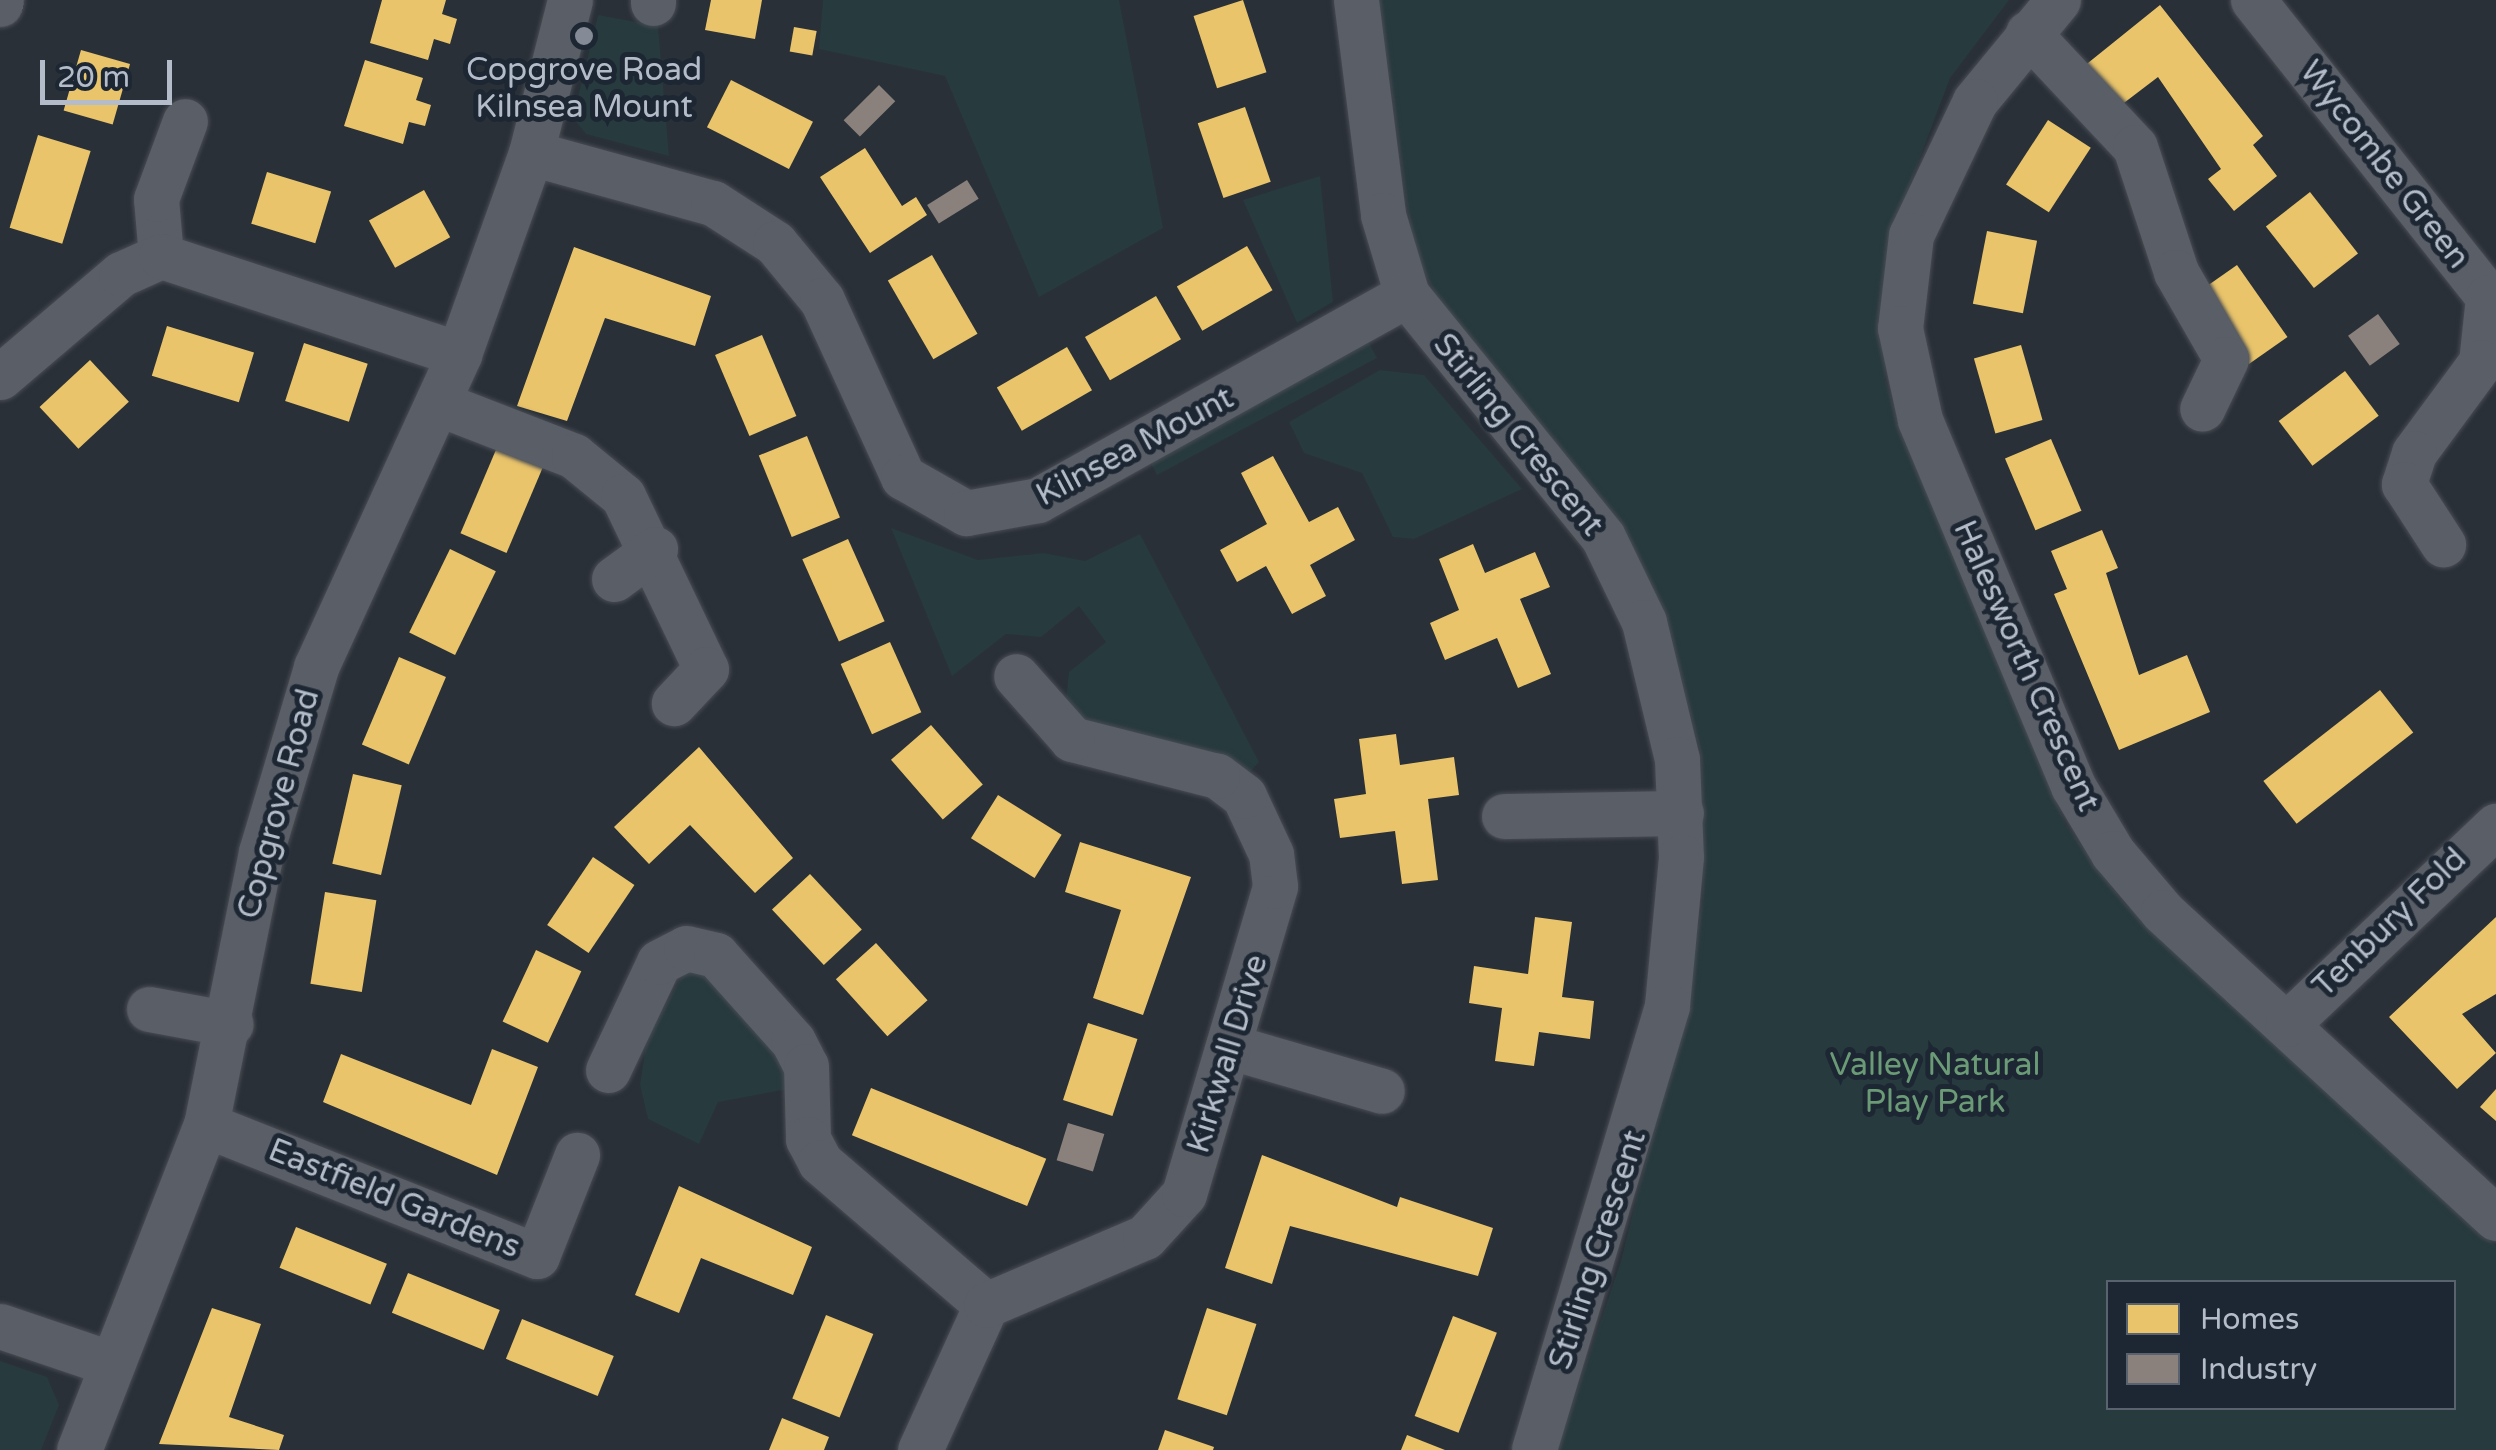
<!DOCTYPE html>
<html>
<head>
<meta charset="utf-8">
<style>
	body { margin:0 }
	#map { position:relative; width:2496px; height:1450px; overflow:hidden; background:#2a3038; font-family:"Varela Round",sans-serif }
	div>[style] { position:absolute }
	[style*='--x'] { left:calc(var(--x)*1px); top:calc(var(--y)*1px); width:calc(var(--w)*1px); rotate:calc(var(--a)*1deg) }
	.green>* { inset:0; background:#273a3e; transform-origin:0 0 }
	.homes>* { inset:0; background:#e9c46a; transform-origin:0 0 }
	.industry>* { inset:0; background:#8a817c; transform-origin:0 0 }
	.roads { filter:drop-shadow(0 0 2px #484c53) drop-shadow(0 0 2px #484c53) }
	.minor>* { height:45px; margin:-22.5px; padding:0 22.5px; transform-origin:22.5px; border-radius:22.5px; background:#5a5e66 }
	.dots>* { width:28px; height:28px; translate:-50% -50%; box-sizing:border-box; border:5px solid #1d2633; border-radius:50% }
	span { translate:-50% -50%; white-space:nowrap; text-align:center; line-height:1.15; -webkit-text-stroke:10px #1d2633; paint-order:stroke }
	.poi-label { font-size:32px; color:#b4bcc9 }
	.street-label { font-size:32px; color:#b4bcc9 }
	.park-label { font-size:32px; color:#6b9a76 }
	.legend { position:absolute; left:2106px; top:1280px; width:350px; height:130px; box-sizing:border-box; background:#1d2633; border:2px solid #59626f; margin:0; padding:12px 18px; list-style:none; font-size:30px; color:#b4bcc9 }
	.legend li { display:flex; align-items:center; gap:20px; height:50px }
	.legend b { width:50px; border:2px solid #59626f }
	.scale { position:absolute; left:40px; top:60px; width:132px; height:45px; box-sizing:border-box; border:5px solid #b4bcc9; border-top:0; padding-left:12px; font-size:30px; line-height:35px; white-space:nowrap; color:#b4bcc9; -webkit-text-stroke:8px #1d2633; paint-order:stroke }
</style>
</head>
<body>
<div id="map">
	<div class="green">
		<div style="clip-path:polygon(823px 0,1119px 0,1163px 228px,1039px 297px,945px 76px,819px 49px)"></div>
		<div style="clip-path:polygon(evenodd,1379px 0,2009px 0,1950px 78px,1887px 245px,1885px 379px,1904px 438px,2065px 823px,2121px 900px,2496px 1246px,2496px 1450px,1557px 1450px,1621px 1261px,1676px 1040px,1703px 901px,1701px 754px,1663px 612px,1628px 539px,1438px 299px,1414px 253px,1379px 0,2108px 1282px,2454px 1282px,2454px 1408px,2108px 1408px,2108px 1282px)"></div>
		<div style="clip-path:polygon(598px 15px,658px 26px,669px 156px,586px 134px,573px 118px)"></div>
		<div style="clip-path:polygon(1320px 176px,1333px 302px,1297px 323px,1243px 200px)"></div>
		<div style="left:1369px;top:343px;width:17px;height:249px;rotate:62deg"></div>
		<div style="clip-path:polygon(1380px 370px,1424px 375px,1522px 489px,1414px 539px,1393px 537px,1362px 473px,1304px 453px,1289px 422px)"></div>
		<div style="clip-path:polygon(891px 528px,978px 560px,1044px 553px,1085px 561px,1140px 534px,1259px 762px,1247px 775px,1213px 757px,1101px 730px,1065px 709px,1069px 672px,1106px 642px,1079px 606px,1041px 637px,1006px 634px,952px 676px)"></div>
		<div style="clip-path:polygon(685px 971px,704px 972px,782px 1063px,788px 1089px,718px 1102px,699px 1144px,648px 1119px,640px 1085px,647px 1038px)"></div>
		<div style="clip-path:polygon(0 1361px,47px 1377px,59px 1405px,41px 1450px,0 1450px)"></div>
	</div>
	<div class="homes">
		<div style="clip-path:polygon(382px 0,446px 0,442px 14px,457px 19px,450px 44px,434px 39px,428px 60px,370px 43px)"></div>
		<div style="clip-path:polygon(711px 0,762px 0,755px 39px,705px 30px)"></div>
		<div style="left:1243px;top:0;width:76px;height:52px;rotate:72deg"></div>
		<div style="clip-path:polygon(2160px 5px,2263px 136px,2253px 145px,2277px 176px,2234px 211px,2208px 179px,2221px 169px,2158px 77px,2116px 109px,2083px 67px)"></div>
		<div style="left:794px;top:27px;width:23px;height:25px;rotate:10deg"></div>
		<div style="left:81px;top:50px;width:51px;height:63px;rotate:16deg"></div>
		<div style="clip-path:polygon(365px 60px,423px 78px,416px 100px,431px 105px,425px 126px,409px 122px,403px 144px,344px 126px)"></div>
		<div style="left:731px;top:80px;width:92px;height:53px;rotate:27deg"></div>
		<div style="left:1245px;top:107px;width:79px;height:50px;rotate:71deg"></div>
		<div style="left:2048px;top:120px;width:51px;height:77px;rotate:33deg"></div>
		<div style="left:38px;top:135px;width:55px;height:97px;rotate:17deg"></div>
		<div style="clip-path:polygon(865px 148px,902px 206px,916px 197px,927px 215px,870px 253px,820px 177px)"></div>
		<div style="left:267px;top:172px;width:67px;height:54px;rotate:17deg"></div>
		<div style="left:424px;top:190px;width:54px;height:63px;rotate:61deg"></div>
		<div style="left:2310px;top:192px;width:78px;height:56px;rotate:52deg"></div>
		<div style="left:1987px;top:231px;width:51px;height:74px;rotate:11deg"></div>
		<div style="left:1247px;top:246px;width:51px;height:81px;rotate:60deg"></div>
		<div style="clip-path:polygon(574px 247px,711px 296px,695px 346px,605px 318px,567px 421px,517px 406px)"></div>
		<div style="left:932px;top:255px;width:91px;height:51px;rotate:60deg"></div>
		<div style="left:2237px;top:265px;width:88px;height:47px;rotate:55deg"></div>
		<div style="left:1156px;top:296px;width:50px;height:82px;rotate:60deg"></div>
		<div style="left:167px;top:326px;width:91px;height:52px;rotate:17deg"></div>
		<div style="left:762px;top:335px;width:88px;height:51px;rotate:67deg"></div>
		<div style="left:304px;top:343px;width:67px;height:61px;rotate:18deg"></div>
		<div style="left:2021px;top:345px;width:78px;height:49px;rotate:74deg"></div>
		<div style="left:1067px;top:347px;width:50px;height:81px;rotate:60deg"></div>
		<div style="left:90px;top:360px;width:57px;height:69px;rotate:47deg"></div>
		<div style="left:2345px;top:371px;width:56px;height:83px;rotate:53deg"></div>
		<div style="left:807px;top:436px;width:88px;height:52px;rotate:68deg"></div>
		<div style="left:2051px;top:439px;width:78px;height:50px;rotate:67deg"></div>
		<div style="left:498px;top:445px;width:50px;height:96px;rotate:23deg"></div>
		<div style="clip-path:polygon(1273px 456px,1309px 522px,1338px 507px,1355px 540px,1310px 565px,1326px 596px,1292px 614px,1266px 566px,1237px 582px,1220px 550px,1267px 524px,1241px 473px)"></div>
		<div style="clip-path:polygon(2102px 530px,2118px 568px,2106px 573px,2139px 675px,2187px 655px,2210px 712px,2119px 750px,2054px 594px,2067px 589px,2051px 551px)"></div>
		<div style="left:848px;top:539px;width:90px;height:50px;rotate:66deg"></div>
		<div style="clip-path:polygon(1473px 544px,1485px 573px,1535px 552px,1550px 587px,1520px 599px,1551px 674px,1518px 688px,1497px 638px,1445px 660px,1430px 623px,1459px 610px,1439px 559px)"></div>
		<div style="left:450px;top:549px;width:51px;height:93px;rotate:26deg"></div>
		<div style="left:890px;top:642px;width:77px;height:54px;rotate:66deg"></div>
		<div style="left:399px;top:657px;width:51px;height:95px;rotate:23deg"></div>
		<div style="left:2380px;top:690px;width:54px;height:148px;rotate:52deg"></div>
		<div style="left:931px;top:725px;width:79px;height:53px;rotate:49deg"></div>
		<div style="clip-path:polygon(1396px 734px,1400px 765px,1454px 757px,1459px 795px,1428px 799px,1438px 880px,1402px 884px,1395px 831px,1340px 838px,1334px 799px,1366px 794px,1359px 739px)"></div>
		<div style="clip-path:polygon(699px 747px,793px 858px,755px 893px,690px 825px,649px 864px,614px 827px)"></div>
		<div style="left:353px;top:774px;width:50px;height:92px;rotate:13deg"></div>
		<div style="left:998px;top:795px;width:75px;height:51px;rotate:32deg"></div>
		<div style="clip-path:polygon(1080px 842px,1191px 877px,1143px 1015px,1093px 998px,1121px 910px,1065px 892px)"></div>
		<div style="left:593px;top:857px;width:50px;height:82px;rotate:34deg"></div>
		<div style="left:810px;top:874px;width:76px;height:52px;rotate:47deg"></div>
		<div style="left:325px;top:892px;width:52px;height:93px;rotate:9deg"></div>
		<div style="clip-path:polygon(1535px 917px,1572px 922px,1562px 997px,1594px 1001px,1590px 1039px,1539px 1032px,1534px 1066px,1495px 1061px,1502px 1008px,1469px 1003px,1474px 966px,1528px 974px)"></div>
		<div style="clip-path:polygon(2496px 917px,2496px 994px,2462px 1014px,2496px 1053px,2457px 1089px,2389px 1017px)"></div>
		<div style="left:876px;top:943px;width:77px;height:54px;rotate:48deg"></div>
		<div style="left:536px;top:950px;width:50px;height:79px;rotate:25deg"></div>
		<div style="left:1088px;top:1023px;width:52px;height:81px;rotate:18deg"></div>
		<div style="clip-path:polygon(492px 1049px,538px 1067px,497px 1175px,323px 1102px,341px 1054px,471px 1105px)"></div>
		<div style="left:871px;top:1088px;width:189px;height:51px;rotate:22deg"></div>
		<div style="clip-path:polygon(2496px 1089px,2496px 1121px,2480px 1107px)"></div>
		<div style="clip-path:polygon(1262px 1155px,1397px 1207px,1400px 1197px,1493px 1228px,1478px 1276px,1290px 1226px,1272px 1284px,1225px 1268px)"></div>
		<div style="clip-path:polygon(679px 1186px,812px 1247px,793px 1295px,701px 1258px,679px 1313px,635px 1295px)"></div>
		<div style="left:296px;top:1227px;width:98px;height:44px;rotate:22deg"></div>
		<div style="left:408px;top:1273px;width:99px;height:43px;rotate:22deg"></div>
		<div style="clip-path:polygon(212px 1308px,261px 1324px,229px 1417px,284px 1435px,279px 1450px,159px 1444px)"></div>
		<div style="left:1207px;top:1308px;width:52px;height:96px;rotate:18deg"></div>
		<div style="left:826px;top:1315px;width:51px;height:90px;rotate:22deg"></div>
		<div style="left:1453px;top:1316px;width:47px;height:107px;rotate:21deg"></div>
		<div style="left:522px;top:1319px;width:99px;height:43px;rotate:22deg"></div>
		<div style="clip-path:polygon(782px 1418px,829px 1437px,824px 1450px,769px 1450px)"></div>
		<div style="clip-path:polygon(1165px 1430px,1214px 1447px,1213px 1450px,1158px 1450px)"></div>
		<div style="clip-path:polygon(1407px 1435px,1445px 1450px,1401px 1450px)"></div>
	</div>
	<div class="industry">
		<div style="left:879px;top:85px;width:23px;height:50px;rotate:45deg"></div>
		<div style="left:967px;top:180px;width:22px;height:47px;rotate:58deg"></div>
		<div style="left:2378px;top:314px;width:37px;height:37px;rotate:54deg"></div>
		<div style="left:1068px;top:1123px;width:38px;height:39px;rotate:17deg"></div>
	</div>
	<div class="roads">
		<div class="minor">
			<div style="--x:1356;--y:0;--w:217;--a:82.8"></div>
			<div style="--x:1383;--y:215;--w:84;--a:73.3"></div>
			<div style="--x:1407;--y:295;--w:311;--a:51"></div>
			<div style="--x:1603;--y:537;--w:94;--a:64.2"></div>
			<div style="--x:1644;--y:622;--w:141;--a:76.5"></div>
			<div style="--x:1677;--y:759;--w:98;--a:87.7"></div>
			<div style="--x:1681;--y:857;--w:150;--a:95.4"></div>
			<div style="--x:1667;--y:1006;--w:463;--a:106.7"></div>
			<div style="--x:2058;--y:0;--w:131;--a:129.4"></div>
			<div style="--x:1975;--y:101;--w:148;--a:115.5"></div>
			<div style="--x:1911;--y:235;--w:94;--a:96.7"></div>
			<div style="--x:1900;--y:328;--w:94;--a:77.7"></div>
			<div style="--x:1920;--y:420;--w:397;--a:67.3"></div>
			<div style="--x:2073;--y:786;--w:78;--a:59.2"></div>
			<div style="--x:2113;--y:853;--w:77;--a:49.7"></div>
			<div style="--x:2163;--y:912;--w:452;--a:42.6"></div>
			<div style="--x:2253;--y:0;--w:379;--a:51.6"></div>
			<div style="--x:2488;--y:297;--w:65;--a:96.1"></div>
			<div style="--x:2481;--y:362;--w:113;--a:126.4"></div>
			<div style="--x:2414;--y:453;--w:33;--a:108"></div>
			<div style="--x:2404;--y:484;--w:72;--a:57"></div>
			<div style="--x:653;--y:3;--w:3;--a:-90"></div>
			<div style="--x:0;--y:4;--w:4;--a:-76"></div>
			<div style="--x:2028;--y:33;--w:156;--a:46.8"></div>
			<div style="--x:2135;--y:147;--w:132;--a:71.8"></div>
			<div style="--x:2176;--y:272;--w:100;--a:60.1"></div>
			<div style="--x:2226;--y:359;--w:55;--a:115.6"></div>
			<div style="--x:531;--y:153;--w:189;--a:15.4"></div>
			<div style="--x:713;--y:203;--w:74;--a:32.8"></div>
			<div style="--x:775;--y:243;--w:74;--a:50.5"></div>
			<div style="--x:822;--y:300;--w:195;--a:65.4"></div>
			<div style="--x:903;--y:477;--w:73;--a:29.7"></div>
			<div style="--x:966;--y:513;--w:73;--a:-10.2"></div>
			<div style="--x:1038;--y:500;--w:422;--a:-29.1"></div>
			<div style="--x:161;--y:256;--w:57;--a:-95"></div>
			<div style="--x:156;--y:199;--w:83;--a:-69.6"></div>
			<div style="--x:0;--y:377;--w:159;--a:-40.4"></div>
			<div style="--x:121;--y:274;--w:44;--a:-24.2"></div>
			<div style="--x:161;--y:256;--w:314;--a:18.2"></div>
			<div style="--x:440;--y:404;--w:144;--a:21.2"></div>
			<div style="--x:574;--y:456;--w:63;--a:39.2"></div>
			<div style="--x:623;--y:496;--w:192;--a:64.4"></div>
			<div style="--x:706;--y:669;--w:47;--a:133.3"></div>
			<div style="--x:614;--y:579;--w:51;--a:-36.2"></div>
			<div style="--x:1504;--y:816;--w:177;--a:-1"></div>
			<div style="--x:149;--y:1009;--w:83;--a:10.4"></div>
			<div style="--x:2287;--y:1024;--w:288;--a:-43.5"></div>
			<div style="--x:1231;--y:1047;--w:157;--a:16.2"></div>
			<div style="--x:608;--y:1070;--w:119;--a:-64.7"></div>
			<div style="--x:659;--y:962;--w:30;--a:-27"></div>
			<div style="--x:686;--y:948;--w:31;--a:13"></div>
			<div style="--x:716;--y:955;--w:115;--a:48.2"></div>
			<div style="--x:793;--y:1041;--w:28;--a:63"></div>
			<div style="--x:806;--y:1066;--w:73;--a:88.4"></div>
			<div style="--x:808;--y:1139;--w:26;--a:62"></div>
			<div style="--x:820;--y:1162;--w:219;--a:40.7"></div>
			<div style="--x:206;--y:1125;--w:356;--a:21.6"></div>
			<div style="--x:537;--y:1256;--w:109;--a:-68.4"></div>
			<div style="--x:0;--y:1326;--w:118;--a:18.7"></div>
			<div style="--x:79;--y:1450;--w:349;--a:-68.7"></div>
			<div style="--x:206;--y:1125;--w:278;--a:-78.6"></div>
			<div style="--x:261;--y:852;--w:193;--a:-73.4"></div>
			<div style="--x:316;--y:667;--w:344;--a:-65.4"></div>
			<div style="--x:459;--y:354;--w:214;--a:-70.3"></div>
			<div style="--x:531;--y:153;--w:158;--a:-75.7"></div>
			<div style="--x:920;--y:1450;--w:159;--a:-65.5"></div>
			<div style="--x:986;--y:1305;--w:173;--a:-23.2"></div>
			<div style="--x:1145;--y:1237;--w:58;--a:-47.8"></div>
			<div style="--x:1184;--y:1194;--w:321;--a:-73.5"></div>
			<div style="--x:1275;--y:886;--w:32;--a:-97"></div>
			<div style="--x:1271;--y:854;--w:64;--a:-115"></div>
			<div style="--x:1244;--y:796;--w:34;--a:-143"></div>
			<div style="--x:1217;--y:776;--w:150;--a:-165.7"></div>
			<div style="--x:1072;--y:739;--w:84;--a:-131.6"></div>
		</div>
	</div>
	<div class="dots">
		<div style="left:584px;top:36px;background:#848b96"></div>
	</div>
	<div class="poi-label">
		<span style="left:584px;top:89px">Copgrove Road<br>Kilnsea Mount</span>
	</div>
	<div class="street-label">
		<span style="left:2384px;top:165px;rotate:52deg">Wycombe Green</span>
		<span style="left:1518px;top:435px;rotate:51deg">Stirling Crescent</span>
		<span style="left:1135px;top:447px;rotate:-28deg">Kilnsea Mount</span>
		<span style="left:2026px;top:666px;rotate:66deg">Halesworth Crescent</span>
		<span style="left:279px;top:804px;rotate:-75deg">Copgrove Road</span>
		<span style="left:2390px;top:923px;rotate:-44deg">Tenbury Fold</span>
		<span style="left:1228px;top:1054px;rotate:-73deg">Kirkwall Drive</span>
		<span style="left:394px;top:1199px;rotate:22deg">Eastfield Gardens</span>
		<span style="left:1598px;top:1250px;rotate:-72deg">Stirling Crescent</span>
	</div>
	<div class="park-label">
		<span style="left:1935px;top:1084px">Valley Natural<br>Play Park</span>
	</div>
	<ul class="legend">
	<li><b style="height:28px;background:#e9c46a"></b>Homes</li>
	<li><b style="height:28px;background:#8a817c"></b>Industry</li>
	</ul>
	<div class="scale">20 m</div>
</div>
</body>
</html>
